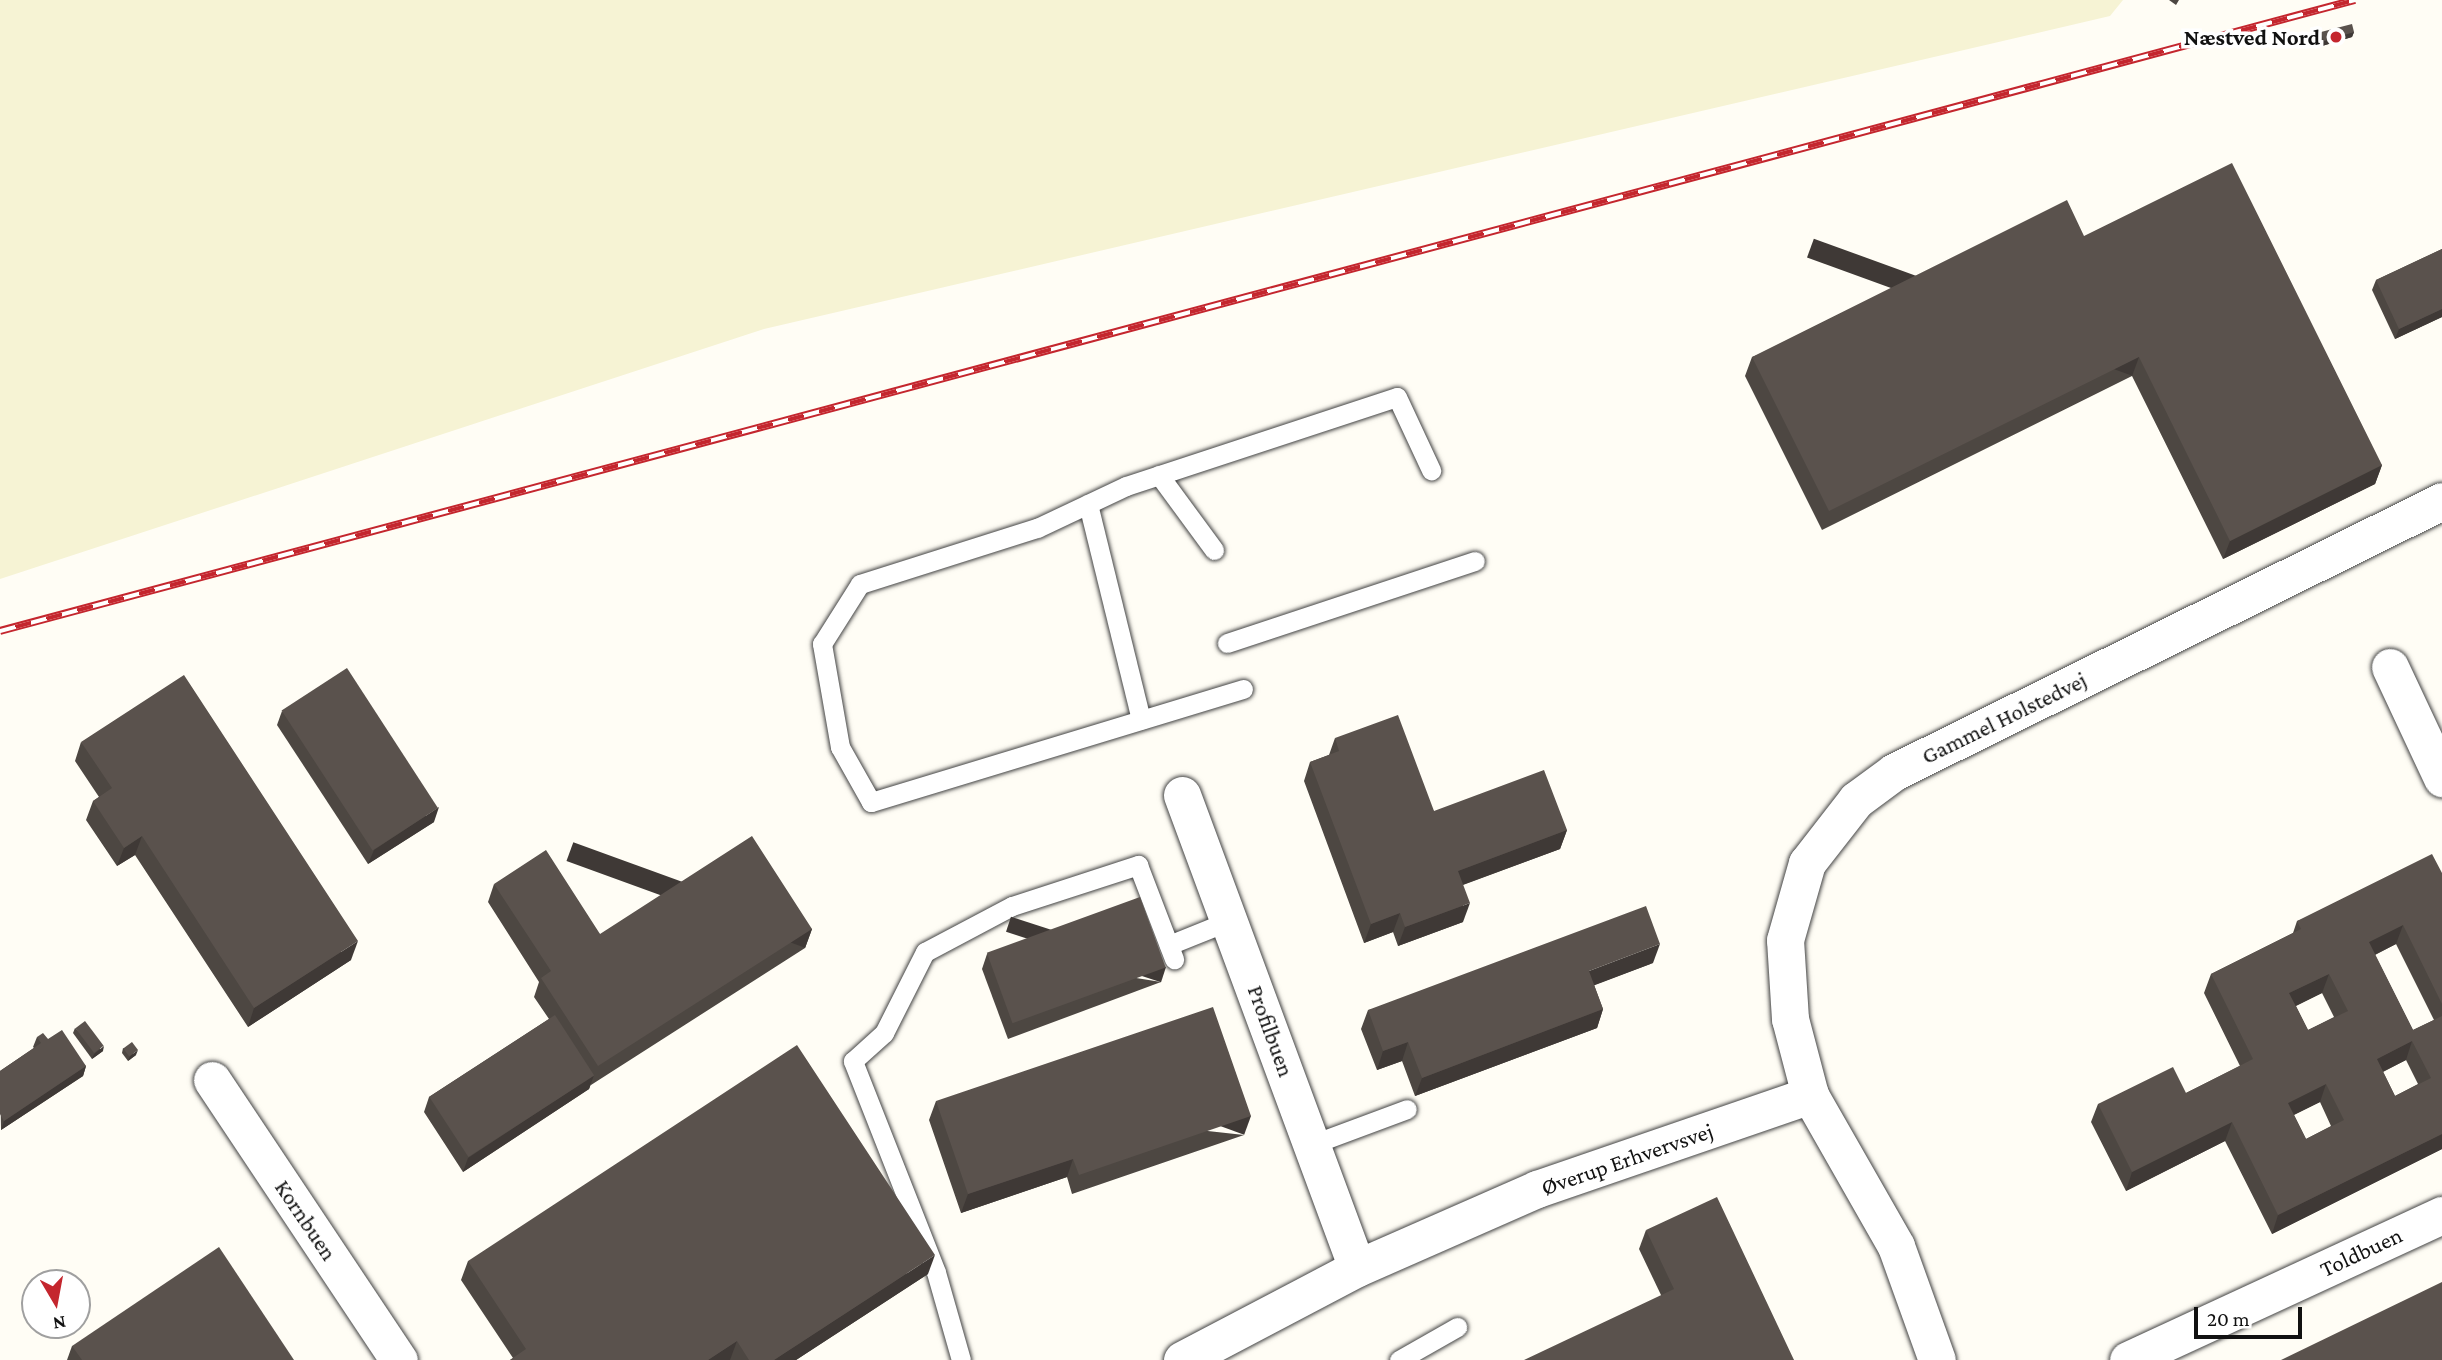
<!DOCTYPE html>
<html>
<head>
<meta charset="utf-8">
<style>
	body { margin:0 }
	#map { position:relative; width:2442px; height:1360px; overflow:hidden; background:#fffdf5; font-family:"Crimson Pro",serif }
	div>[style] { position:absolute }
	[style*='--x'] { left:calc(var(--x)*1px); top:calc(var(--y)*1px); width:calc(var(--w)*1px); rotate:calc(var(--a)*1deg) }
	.farmland>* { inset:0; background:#f6f3d4 }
	.roads { filter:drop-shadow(0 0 2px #444) drop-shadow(0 0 2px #444) }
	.lane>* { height:19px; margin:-9.5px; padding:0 9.5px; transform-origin:9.5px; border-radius:9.5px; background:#fff }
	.street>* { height:37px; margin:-18.5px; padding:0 18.5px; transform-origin:18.5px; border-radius:18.5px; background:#fff }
	.rail>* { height:8px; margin-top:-4px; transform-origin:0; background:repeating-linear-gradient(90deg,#fff 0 16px,#c4262e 0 32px); box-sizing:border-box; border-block:2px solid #c4262e }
	.wall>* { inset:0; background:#4d4742 }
	.shaded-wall>* { inset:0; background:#3f3936; transform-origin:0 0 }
	.building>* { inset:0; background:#5a524d; transform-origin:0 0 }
	.dots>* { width:19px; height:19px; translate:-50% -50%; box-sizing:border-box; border:4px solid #fff; border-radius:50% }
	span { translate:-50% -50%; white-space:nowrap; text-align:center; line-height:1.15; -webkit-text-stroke:7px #fff; paint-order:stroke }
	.poi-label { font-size:23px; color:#111; font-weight:700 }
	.right { translate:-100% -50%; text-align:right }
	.street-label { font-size:23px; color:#111 }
	.north { position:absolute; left:21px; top:1269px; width:70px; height:70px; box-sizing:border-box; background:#fff; border:2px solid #a0a0a0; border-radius:50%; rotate:170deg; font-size:19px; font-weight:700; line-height:28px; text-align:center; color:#111 }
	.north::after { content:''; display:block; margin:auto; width:24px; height:32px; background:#c4262e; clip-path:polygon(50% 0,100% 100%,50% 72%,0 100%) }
	.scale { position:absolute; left:2194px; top:1307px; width:108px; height:32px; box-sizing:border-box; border:4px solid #111; border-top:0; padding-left:9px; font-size:21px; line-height:24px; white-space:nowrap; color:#111; -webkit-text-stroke:5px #fff; paint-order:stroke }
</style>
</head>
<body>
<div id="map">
	<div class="farmland">
		<div style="clip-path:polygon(0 0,2123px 0,2110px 16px,764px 329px,0 579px)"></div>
	</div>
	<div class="roads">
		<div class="lane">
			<div style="--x:1159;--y:475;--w:93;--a:53.7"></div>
			<div style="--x:1088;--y:504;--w:222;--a:76.2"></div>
			<div style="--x:1227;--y:643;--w:261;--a:-18.3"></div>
			<div style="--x:1243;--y:689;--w:389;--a:163.1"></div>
			<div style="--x:871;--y:802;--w:63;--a:-119.4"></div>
			<div style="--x:840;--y:747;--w:105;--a:-99.9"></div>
			<div style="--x:822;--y:644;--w:71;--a:-57.7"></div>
			<div style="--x:860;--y:584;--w:186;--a:-17.6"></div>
			<div style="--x:1037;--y:528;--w:98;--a:-25.3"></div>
			<div style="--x:1126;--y:486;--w:285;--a:-18.2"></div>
			<div style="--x:1397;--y:397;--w:81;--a:65"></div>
			<div style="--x:1169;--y:945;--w:67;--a:-22"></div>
			<div style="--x:1313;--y:1144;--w:100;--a:-20.4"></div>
			<div style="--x:961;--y:1360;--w:91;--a:-105.9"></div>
			<div style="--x:936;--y:1272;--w:227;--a:-111.5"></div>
			<div style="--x:853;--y:1061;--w:42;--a:-42.1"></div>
			<div style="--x:884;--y:1033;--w:91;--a:-63.2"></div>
			<div style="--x:925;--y:952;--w:98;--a:-27.9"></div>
			<div style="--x:1012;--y:906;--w:133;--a:-18"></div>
			<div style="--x:1138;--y:865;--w:101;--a:69"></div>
			<div style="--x:1399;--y:1360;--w:67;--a:-29.6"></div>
		</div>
		<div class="street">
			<div style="--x:2390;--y:667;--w:123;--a:64.9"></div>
			<div style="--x:1182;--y:795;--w:504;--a:69.7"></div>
			<div style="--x:212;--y:1080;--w:337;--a:56.3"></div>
			<div style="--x:1182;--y:1360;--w:198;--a:-27.7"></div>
			<div style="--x:1357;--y:1268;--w:197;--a:-23.7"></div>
			<div style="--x:1537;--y:1189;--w:289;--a:-19"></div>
			<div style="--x:1937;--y:1360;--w:121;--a:-109.8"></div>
			<div style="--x:1896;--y:1246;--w:174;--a:-119.7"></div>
			<div style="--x:1810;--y:1095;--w:79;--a:-104.7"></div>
			<div style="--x:1790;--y:1019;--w:79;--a:-93.6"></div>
			<div style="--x:1785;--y:940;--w:80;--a:-74.1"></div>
			<div style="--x:1807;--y:863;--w:80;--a:-52.1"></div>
			<div style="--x:1856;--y:800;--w:47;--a:-36.4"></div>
			<div style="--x:1894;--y:772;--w:611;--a:-26.31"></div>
			<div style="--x:2128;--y:1360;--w:346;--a:-24.8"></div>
		</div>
	</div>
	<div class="rail">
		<div style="--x:0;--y:631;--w:2438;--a:-15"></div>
	</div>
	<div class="wall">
		<div style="clip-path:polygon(2169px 0,2179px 0,2176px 5px)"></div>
		<div style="clip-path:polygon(2321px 32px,2354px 32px,2352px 37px,2322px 46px,2320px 37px)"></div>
		<div style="clip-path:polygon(2084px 236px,2382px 465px,2375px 484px,2223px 559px,2132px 376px,1822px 530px,1745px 376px,1752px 357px)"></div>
		<div style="clip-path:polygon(2442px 249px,2442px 317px,2395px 339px,2372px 290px,2376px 280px)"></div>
		<div style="clip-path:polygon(282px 711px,434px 822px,368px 864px,277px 725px)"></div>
		<div style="clip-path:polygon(1335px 738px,1434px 811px,1567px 830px,1560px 849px,1463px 885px,1463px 922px,1398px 946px,1393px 932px,1364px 943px,1304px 781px,1310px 762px,1329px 755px)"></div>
		<div style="clip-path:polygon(81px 742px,351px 960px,248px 1027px,135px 855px,117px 866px,86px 820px,93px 801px,99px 797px,75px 761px)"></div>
		<div style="clip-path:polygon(evenodd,2442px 873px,2442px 1149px,2272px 1234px,2225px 1141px,2126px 1191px,2091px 1122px,2098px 1104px,2186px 1093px,2240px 1066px,2204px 993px,2211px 974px,2293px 933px,2297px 921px,2442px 873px,2396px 944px,2434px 1020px,2413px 1030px,2375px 955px,2396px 944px,2442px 873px,2322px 993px,2334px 1017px,2308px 1030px,2296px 1006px,2322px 993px,2442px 873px,2406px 1060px,2418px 1084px,2395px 1096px,2383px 1072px,2406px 1060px,2442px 873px,2320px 1102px,2331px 1126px,2306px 1139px,2294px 1115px,2320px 1102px)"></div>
		<div style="clip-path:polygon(494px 884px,600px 934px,812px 929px,805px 948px,591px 1085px,591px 1084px,589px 1089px,463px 1172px,424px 1112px,429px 1097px,549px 1019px,534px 997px,539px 982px,488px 902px)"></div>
		<div style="clip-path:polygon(987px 954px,1161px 982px,1008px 1039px,982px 969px)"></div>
		<div style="clip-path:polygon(1653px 963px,1594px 985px,1603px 1009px,1597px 1028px,1415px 1096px,1402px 1061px,1377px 1070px,1361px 1029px,1368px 1010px)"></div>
		<div style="clip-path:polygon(75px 1028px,103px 1051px,92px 1059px,73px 1033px)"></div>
		<div style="clip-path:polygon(37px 1037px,48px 1039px,86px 1066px,83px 1076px,1px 1130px,0 1071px,34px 1048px,33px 1047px)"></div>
		<div style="clip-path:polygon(123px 1048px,136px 1055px,128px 1061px,122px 1053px)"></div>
		<div style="clip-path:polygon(936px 1101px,1244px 1135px,1072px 1194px,1067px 1177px,961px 1213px,929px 1120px)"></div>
		<div style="clip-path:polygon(1646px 1230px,1794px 1360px,1661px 1295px,1639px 1249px)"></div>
		<div style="clip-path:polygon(468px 1261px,928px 1274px,796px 1360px,510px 1360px,513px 1358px,461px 1280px)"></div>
		<div style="clip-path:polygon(72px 1346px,294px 1360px,67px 1360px)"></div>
	</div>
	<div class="shaded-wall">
		<div style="clip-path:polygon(2354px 32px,2352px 37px,2322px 46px,2324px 41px)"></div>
		<div style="clip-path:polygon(2442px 309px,2442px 317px,2395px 339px,2399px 329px)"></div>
		<div style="left:2139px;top:357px;width:20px;height:346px;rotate:110deg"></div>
		<div style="clip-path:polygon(2382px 465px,2375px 484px,2223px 559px,2230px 541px)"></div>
		<div style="clip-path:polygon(439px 807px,434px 822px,368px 864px,374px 850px)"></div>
		<div style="clip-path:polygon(1567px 830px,1560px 849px,1451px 889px,1458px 871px)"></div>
		<div style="clip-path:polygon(142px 836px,135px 855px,117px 866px,124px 848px)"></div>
		<div style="clip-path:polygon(1470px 903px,1463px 922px,1398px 946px,1405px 927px)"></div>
		<div style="clip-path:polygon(1400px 913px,1393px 932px,1364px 943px,1371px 924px)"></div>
		<div style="clip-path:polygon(2403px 925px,2396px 944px,2362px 961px,2369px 942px)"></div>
		<div style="left:812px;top:929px;width:20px;height:254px;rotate:110deg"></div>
		<div style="clip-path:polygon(358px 941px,351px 960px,248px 1027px,254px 1008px)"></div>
		<div style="clip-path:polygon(1660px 944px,1653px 963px,1582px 990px,1589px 971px)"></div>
		<div style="left:1166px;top:967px;width:16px;height:163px;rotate:108deg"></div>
		<div style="clip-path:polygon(2329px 974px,2322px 993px,2283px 1012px,2289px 993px)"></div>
		<div style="clip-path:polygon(1603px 1009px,1597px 1028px,1415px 1096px,1422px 1078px)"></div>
		<div style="clip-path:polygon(2412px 1041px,2406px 1060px,2370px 1078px,2377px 1059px)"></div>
		<div style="clip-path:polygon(1408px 1042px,1402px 1061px,1377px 1070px,1383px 1051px)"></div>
		<div style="clip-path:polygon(104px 1046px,103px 1051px,92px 1059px,94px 1054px)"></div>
		<div style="clip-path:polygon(138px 1050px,136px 1055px,128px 1061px,130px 1056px)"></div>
		<div style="clip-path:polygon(86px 1066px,83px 1076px,1px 1130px,4px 1121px)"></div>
		<div style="clip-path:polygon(594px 1075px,589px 1089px,463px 1172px,468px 1158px)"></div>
		<div style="clip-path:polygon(2326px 1084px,2320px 1102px,2281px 1121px,2288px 1103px)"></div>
		<div style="left:1251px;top:1116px;width:20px;height:182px;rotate:110deg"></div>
		<div style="clip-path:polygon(2232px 1122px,2225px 1141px,2126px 1191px,2132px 1172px)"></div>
		<div style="clip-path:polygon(2442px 1134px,2442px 1149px,2272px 1234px,2278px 1215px)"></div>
		<div style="clip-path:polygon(1073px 1159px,1067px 1177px,961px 1213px,968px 1194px)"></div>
		<div style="clip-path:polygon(935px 1255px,928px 1274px,796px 1360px,774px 1360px)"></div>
		<div style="clip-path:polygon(737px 1341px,730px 1360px,708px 1360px)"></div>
	</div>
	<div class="building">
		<div style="clip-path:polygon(2352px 24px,2354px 32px,2324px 41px,2321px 32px)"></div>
		<div style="clip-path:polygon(2232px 163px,2382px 465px,2230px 541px,2139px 357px,1829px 511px,1752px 357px,2067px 200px,2084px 236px)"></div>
		<div style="clip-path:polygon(2442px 249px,2442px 309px,2399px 329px,2376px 280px)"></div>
		<div style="left:347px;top:668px;width:167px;height:78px;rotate:57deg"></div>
		<div style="clip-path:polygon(184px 675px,358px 941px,254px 1008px,142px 836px,124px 848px,93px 801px,112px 788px,81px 742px)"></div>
		<div style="clip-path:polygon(1398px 715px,1434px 811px,1544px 770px,1567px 830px,1458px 871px,1470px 903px,1405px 927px,1400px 913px,1371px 924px,1310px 762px,1339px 751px,1335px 738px)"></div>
		<div style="clip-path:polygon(752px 836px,812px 929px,598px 1066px,541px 978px,551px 971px,494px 884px,546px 850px,600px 934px)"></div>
		<div style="clip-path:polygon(evenodd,2432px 854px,2442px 873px,2442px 1004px,2403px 925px,2369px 942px,2413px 1030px,2442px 1016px,2442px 1134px,2278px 1215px,2232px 1122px,2132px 1172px,2098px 1104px,2173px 1067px,2186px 1093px,2253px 1059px,2211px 974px,2301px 929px,2297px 921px,2432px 854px,2329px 974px,2348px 1011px,2308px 1030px,2289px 993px,2329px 974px,2432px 854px,2412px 1041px,2431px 1078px,2395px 1096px,2377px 1059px,2412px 1041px,2432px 854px,2326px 1084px,2344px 1120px,2306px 1139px,2288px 1103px,2326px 1084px)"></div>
		<div style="left:1140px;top:897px;width:75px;height:163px;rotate:70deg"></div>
		<div style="clip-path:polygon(1646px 906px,1660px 944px,1589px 971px,1603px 1009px,1422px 1078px,1408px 1042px,1383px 1051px,1368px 1010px)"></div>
		<div style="clip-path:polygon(1213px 1007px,1251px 1116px,1079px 1175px,1073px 1159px,968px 1194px,936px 1101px)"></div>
		<div style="left:555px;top:1015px;width:72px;height:150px;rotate:57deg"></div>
		<div style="left:85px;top:1021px;width:31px;height:12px;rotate:53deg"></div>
		<div style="clip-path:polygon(62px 1030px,86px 1066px,4px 1121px,0 1114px,0 1071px,41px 1043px,37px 1037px,43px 1033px,48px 1039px)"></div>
		<div style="left:132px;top:1042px;width:10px;height:11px;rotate:53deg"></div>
		<div style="clip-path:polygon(797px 1045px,935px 1255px,774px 1360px,749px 1360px,737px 1341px,708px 1360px,510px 1360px,526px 1349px,468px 1261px)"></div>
		<div style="clip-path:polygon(1717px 1197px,1794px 1360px,1524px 1360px,1674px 1289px,1646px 1230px)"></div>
		<div style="clip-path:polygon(219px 1247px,294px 1360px,82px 1360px,72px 1346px)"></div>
		<div style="clip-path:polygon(2442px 1282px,2442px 1360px,2281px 1360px)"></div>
	</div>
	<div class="dots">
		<div style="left:2336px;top:37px;background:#c4262e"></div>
	</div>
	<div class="poi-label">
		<span class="right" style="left:2320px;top:37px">Næstved Nord</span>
	</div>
	<div class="street-label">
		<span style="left:2004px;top:718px;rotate:-26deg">Gammel Holstedvej</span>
		<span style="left:1271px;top:1031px;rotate:70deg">Profilbuen</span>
		<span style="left:1627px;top:1159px;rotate:-19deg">Øverup Erhvervsvej</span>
		<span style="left:306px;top:1220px;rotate:56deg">Kornbuen</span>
		<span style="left:2361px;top:1252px;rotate:-25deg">Toldbuen</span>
	</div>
	<div class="north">N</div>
	<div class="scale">20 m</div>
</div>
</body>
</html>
